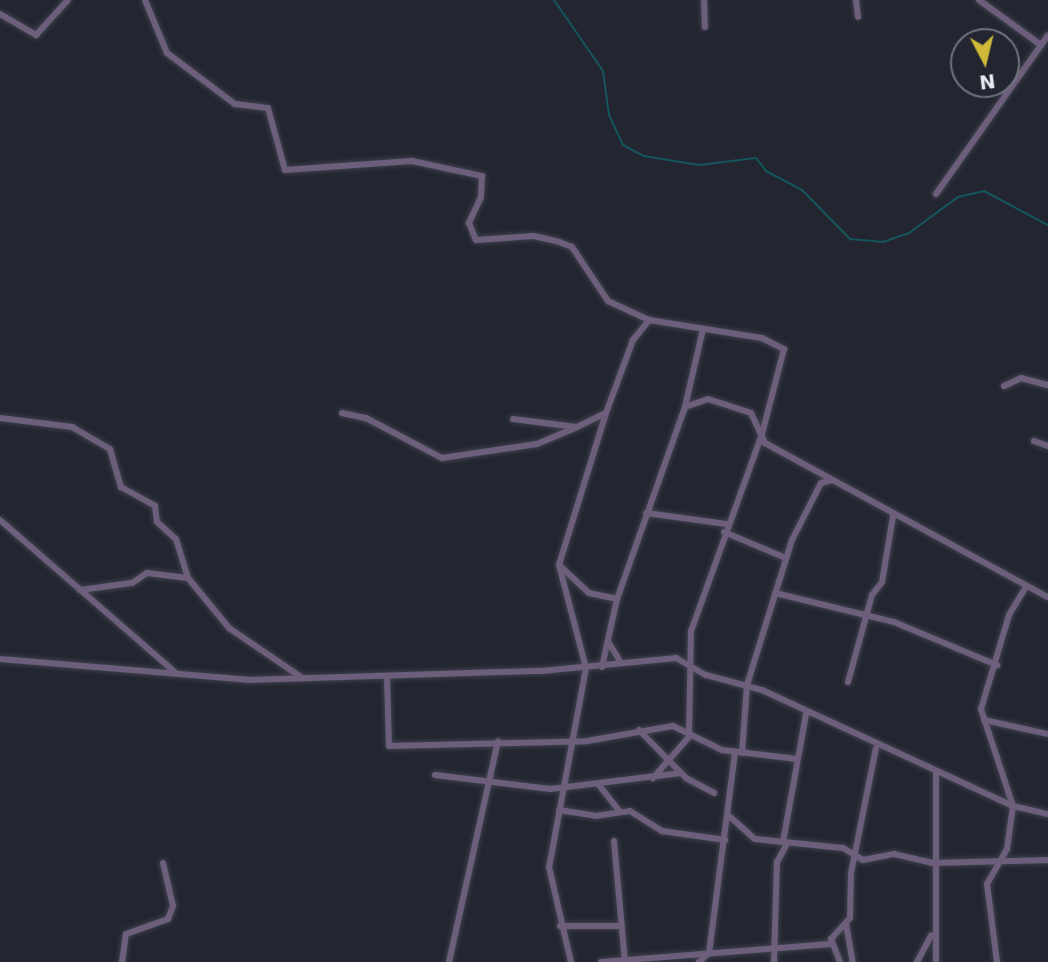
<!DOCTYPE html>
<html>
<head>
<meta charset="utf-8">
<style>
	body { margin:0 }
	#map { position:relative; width:1048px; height:962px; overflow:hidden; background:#232631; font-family:"DejaVu Sans",sans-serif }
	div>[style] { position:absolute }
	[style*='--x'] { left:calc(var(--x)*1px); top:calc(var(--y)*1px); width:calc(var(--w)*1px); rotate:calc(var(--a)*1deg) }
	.stream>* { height:2px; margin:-1px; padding:0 1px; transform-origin:1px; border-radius:1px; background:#15565c }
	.roads { filter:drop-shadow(0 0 2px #3e414c) drop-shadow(0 0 2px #3e414c) }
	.street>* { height:6px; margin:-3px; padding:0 3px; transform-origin:3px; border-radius:3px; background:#6d5e7b }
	span { translate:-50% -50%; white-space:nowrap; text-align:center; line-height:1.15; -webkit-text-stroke:5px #232631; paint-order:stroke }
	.north { position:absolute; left:950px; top:28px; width:70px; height:70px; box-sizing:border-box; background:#232631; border:2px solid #71747d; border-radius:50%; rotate:173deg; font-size:19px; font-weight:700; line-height:28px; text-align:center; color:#e6e8f0 }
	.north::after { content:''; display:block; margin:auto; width:24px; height:32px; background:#ceb938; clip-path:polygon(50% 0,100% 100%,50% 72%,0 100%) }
</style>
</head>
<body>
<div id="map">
	<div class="stream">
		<div style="--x:554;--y:0;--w:86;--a:55.4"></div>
		<div style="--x:603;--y:71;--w:44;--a:82.2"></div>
		<div style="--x:609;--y:115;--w:33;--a:65"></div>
		<div style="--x:623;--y:145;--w:24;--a:28"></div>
		<div style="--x:644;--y:156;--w:56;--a:9.3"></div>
		<div style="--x:699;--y:165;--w:57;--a:-7"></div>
		<div style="--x:756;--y:158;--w:16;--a:52"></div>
		<div style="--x:766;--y:171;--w:41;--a:27.8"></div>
		<div style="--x:802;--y:190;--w:69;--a:45.6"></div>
		<div style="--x:850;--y:239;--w:33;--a:5"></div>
		<div style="--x:883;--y:242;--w:28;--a:-19"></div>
		<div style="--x:909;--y:233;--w:61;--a:-36.3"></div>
		<div style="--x:958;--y:197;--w:27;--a:-13"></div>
		<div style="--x:984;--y:191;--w:72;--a:28"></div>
	</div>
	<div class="roads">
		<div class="street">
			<div style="--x:145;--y:0;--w:57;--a:67.5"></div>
			<div style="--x:167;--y:53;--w:85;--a:36.9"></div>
			<div style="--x:235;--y:104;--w:33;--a:7"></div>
			<div style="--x:268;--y:108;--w:64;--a:74.7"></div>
			<div style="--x:285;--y:170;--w:127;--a:-4.1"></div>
			<div style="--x:412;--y:161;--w:72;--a:12.1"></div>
			<div style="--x:482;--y:176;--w:21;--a:93"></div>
			<div style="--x:481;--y:197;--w:29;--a:115"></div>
			<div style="--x:469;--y:223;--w:18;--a:68"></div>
			<div style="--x:476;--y:240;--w:58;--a:-3.9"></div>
			<div style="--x:534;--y:236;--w:26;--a:13"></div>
			<div style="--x:559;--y:242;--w:14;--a:21"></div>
			<div style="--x:572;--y:247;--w:65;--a:56.3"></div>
			<div style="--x:608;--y:301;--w:45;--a:24.9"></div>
			<div style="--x:704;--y:0;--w:27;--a:88"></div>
			<div style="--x:856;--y:0;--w:17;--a:83"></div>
			<div style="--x:979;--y:0;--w:77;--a:36"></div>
			<div style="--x:0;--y:14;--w:42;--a:30.3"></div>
			<div style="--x:36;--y:35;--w:47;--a:-47.6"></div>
			<div style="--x:936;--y:194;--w:194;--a:-54.8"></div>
			<div style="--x:1004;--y:386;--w:19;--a:-25"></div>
			<div style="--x:1021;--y:378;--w:28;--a:15"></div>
			<div style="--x:685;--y:407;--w:24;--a:-19"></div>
			<div style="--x:708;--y:399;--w:45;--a:18"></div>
			<div style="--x:751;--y:413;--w:33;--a:65"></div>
			<div style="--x:765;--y:443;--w:322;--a:28.6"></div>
			<div style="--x:342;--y:413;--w:25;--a:12"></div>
			<div style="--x:366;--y:418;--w:86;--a:27.8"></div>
			<div style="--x:442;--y:458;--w:96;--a:-8.4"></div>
			<div style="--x:537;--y:444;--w:41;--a:-22.8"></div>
			<div style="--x:606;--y:413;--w:159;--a:107.2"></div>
			<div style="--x:559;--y:565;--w:41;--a:43"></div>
			<div style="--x:589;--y:593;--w:29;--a:12"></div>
			<div style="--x:0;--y:418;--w:73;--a:7.1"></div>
			<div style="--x:72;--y:427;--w:44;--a:30.1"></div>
			<div style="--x:110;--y:449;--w:40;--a:74"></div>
			<div style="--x:121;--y:487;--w:39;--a:29"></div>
			<div style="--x:155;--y:506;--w:16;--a:83"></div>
			<div style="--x:157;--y:522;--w:25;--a:42"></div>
			<div style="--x:176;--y:539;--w:41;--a:72.9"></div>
			<div style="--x:513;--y:419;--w:64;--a:7.1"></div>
			<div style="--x:577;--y:427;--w:32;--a:-26"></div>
			<div style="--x:606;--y:413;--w:78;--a:-69.7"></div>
			<div style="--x:633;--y:340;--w:26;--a:-51"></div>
			<div style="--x:649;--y:320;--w:114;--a:9.1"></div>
			<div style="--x:762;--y:338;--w:25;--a:27"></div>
			<div style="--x:784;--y:349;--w:88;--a:104.5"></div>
			<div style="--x:762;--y:434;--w:209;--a:109.8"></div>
			<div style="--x:691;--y:631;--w:106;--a:91.1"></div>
			<div style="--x:689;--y:737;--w:55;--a:131.3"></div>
			<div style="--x:1034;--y:441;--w:15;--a:20"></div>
			<div style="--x:646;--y:513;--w:81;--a:7.8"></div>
			<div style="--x:0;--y:520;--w:232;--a:41"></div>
			<div style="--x:724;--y:532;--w:67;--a:22.8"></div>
			<div style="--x:559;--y:565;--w:106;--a:75.3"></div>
			<div style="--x:586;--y:668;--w:202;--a:100.5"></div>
			<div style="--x:549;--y:867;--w:98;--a:77"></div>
			<div style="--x:80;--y:590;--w:52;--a:-7.7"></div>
			<div style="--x:132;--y:583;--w:18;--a:-34"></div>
			<div style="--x:147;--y:573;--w:41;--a:7"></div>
			<div style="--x:188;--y:578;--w:65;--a:50.6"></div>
			<div style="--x:229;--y:628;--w:87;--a:34.2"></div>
			<div style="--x:775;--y:593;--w:122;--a:13.7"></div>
			<div style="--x:894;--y:622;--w:112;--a:22.7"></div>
			<div style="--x:609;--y:643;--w:23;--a:59"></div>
			<div style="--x:0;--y:659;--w:249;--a:4.8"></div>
			<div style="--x:248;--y:680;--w:293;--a:-1.8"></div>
			<div style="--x:541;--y:671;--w:136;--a:-5.5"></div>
			<div style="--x:676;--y:658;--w:34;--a:30"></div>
			<div style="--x:706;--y:675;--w:58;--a:15"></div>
			<div style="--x:762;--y:690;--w:277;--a:24.8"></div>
			<div style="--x:1013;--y:806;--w:36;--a:13"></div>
			<div style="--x:602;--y:667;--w:70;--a:-77.6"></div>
			<div style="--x:617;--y:599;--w:204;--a:-70.5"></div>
			<div style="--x:685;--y:407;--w:80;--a:-77"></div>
			<div style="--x:387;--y:676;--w:70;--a:88.4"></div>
			<div style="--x:389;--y:746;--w:198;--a:-1.4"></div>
			<div style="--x:587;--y:741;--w:87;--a:-9.9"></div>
			<div style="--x:673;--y:726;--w:55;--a:26.1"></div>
			<div style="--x:722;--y:750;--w:76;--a:6.8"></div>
			<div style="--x:848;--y:682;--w:90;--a:-74.6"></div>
			<div style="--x:872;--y:595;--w:16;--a:-52"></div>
			<div style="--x:882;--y:582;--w:67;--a:-80.5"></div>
			<div style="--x:984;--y:720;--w:66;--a:12.3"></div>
			<div style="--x:639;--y:730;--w:67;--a:45.6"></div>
			<div style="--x:686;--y:778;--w:32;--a:28"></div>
			<div style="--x:742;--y:753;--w:68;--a:-85.8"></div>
			<div style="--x:747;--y:685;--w:152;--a:-72.8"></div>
			<div style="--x:792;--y:540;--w:64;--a:-63"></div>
			<div style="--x:821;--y:483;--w:11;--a:-15"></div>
			<div style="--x:435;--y:775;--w:116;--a:6.9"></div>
			<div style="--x:550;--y:789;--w:132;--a:-7"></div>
			<div style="--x:599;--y:785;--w:33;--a:52"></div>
			<div style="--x:559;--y:810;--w:36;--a:9"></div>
			<div style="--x:595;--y:816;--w:35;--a:-8"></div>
			<div style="--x:630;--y:811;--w:38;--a:32"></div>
			<div style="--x:662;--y:831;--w:64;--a:8.1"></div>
			<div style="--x:728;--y:815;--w:36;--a:42"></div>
			<div style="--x:755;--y:839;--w:88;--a:5.8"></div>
			<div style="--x:843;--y:848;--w:23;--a:31"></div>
			<div style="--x:863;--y:860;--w:32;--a:-11"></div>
			<div style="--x:894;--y:854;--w:39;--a:13"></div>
			<div style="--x:932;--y:863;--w:116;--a:-1.5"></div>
			<div style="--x:614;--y:841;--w:121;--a:84.8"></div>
			<div style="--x:783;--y:842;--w:130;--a:-79.8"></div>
			<div style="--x:846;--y:924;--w:39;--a:80"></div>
			<div style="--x:560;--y:926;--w:58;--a:0"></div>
			<div style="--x:122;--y:962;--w:28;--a:-82"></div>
			<div style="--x:126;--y:934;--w:45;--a:-19.7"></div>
			<div style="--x:168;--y:919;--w:14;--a:-69"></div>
			<div style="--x:173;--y:906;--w:44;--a:-103.1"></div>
			<div style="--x:449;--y:962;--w:226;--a:-77.5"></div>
			<div style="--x:601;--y:962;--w:230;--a:-4.5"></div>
			<div style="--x:699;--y:962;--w:13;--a:-42"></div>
			<div style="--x:709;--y:953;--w:201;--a:-82.6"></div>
			<div style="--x:774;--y:962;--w:100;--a:-88.3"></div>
			<div style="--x:777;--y:862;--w:18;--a:-61"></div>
			<div style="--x:840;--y:962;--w:25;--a:-111"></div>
			<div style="--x:831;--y:939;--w:28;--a:-48"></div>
			<div style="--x:850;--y:918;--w:45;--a:-88.7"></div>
			<div style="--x:851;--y:873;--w:127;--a:-78.7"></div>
			<div style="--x:917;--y:962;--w:30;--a:-62"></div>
			<div style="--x:936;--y:962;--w:190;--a:-90"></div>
			<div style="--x:997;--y:962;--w:79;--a:-97.3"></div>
			<div style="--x:987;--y:884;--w:40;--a:-60.3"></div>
			<div style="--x:1007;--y:849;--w:43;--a:-82.1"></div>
			<div style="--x:1013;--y:806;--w:102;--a:-108.3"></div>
			<div style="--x:981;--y:709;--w:98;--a:-73.4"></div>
			<div style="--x:1009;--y:615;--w:33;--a:-59"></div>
		</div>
	</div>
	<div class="north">N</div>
</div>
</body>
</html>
